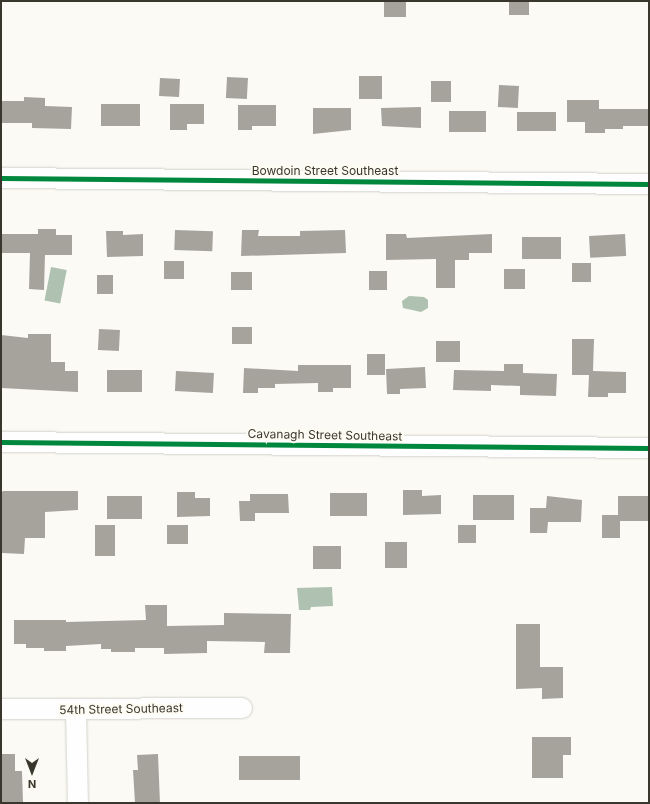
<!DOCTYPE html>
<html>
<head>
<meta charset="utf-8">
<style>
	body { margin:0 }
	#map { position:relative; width:650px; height:804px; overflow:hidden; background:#fbfaf5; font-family:Inter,sans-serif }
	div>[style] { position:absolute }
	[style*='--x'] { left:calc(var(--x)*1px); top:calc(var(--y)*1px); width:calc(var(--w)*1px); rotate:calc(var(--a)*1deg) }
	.water>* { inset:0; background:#afc1b0; transform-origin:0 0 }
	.building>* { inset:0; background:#a6a39d; transform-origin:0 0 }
	.roads { filter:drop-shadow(0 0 1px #d3d2cb) drop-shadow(0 0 1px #d3d2cb) }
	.minor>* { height:20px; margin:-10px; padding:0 10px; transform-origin:10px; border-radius:10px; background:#fefefe }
	.cycleway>* { height:5px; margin:-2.5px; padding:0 2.5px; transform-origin:2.5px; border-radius:2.5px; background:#00873e }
	span { translate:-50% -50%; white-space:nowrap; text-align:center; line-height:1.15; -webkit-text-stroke:4px #fefcf2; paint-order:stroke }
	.street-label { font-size:12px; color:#39372d }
	.frame { position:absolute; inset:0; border:2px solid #39372d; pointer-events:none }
	.north { position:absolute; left:12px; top:752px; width:40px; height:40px; -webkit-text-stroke:3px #fefcf2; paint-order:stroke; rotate:180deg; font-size:11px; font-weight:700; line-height:16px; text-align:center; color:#39372d }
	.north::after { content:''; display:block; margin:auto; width:14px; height:18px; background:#39372d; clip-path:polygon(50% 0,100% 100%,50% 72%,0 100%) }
</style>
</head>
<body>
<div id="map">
	<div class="water">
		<div style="left:51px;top:267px;width:16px;height:34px;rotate:11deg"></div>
		<div style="clip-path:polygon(409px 296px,424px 297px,428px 300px,428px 308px,421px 312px,403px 308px,402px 301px)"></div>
		<div style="clip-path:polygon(332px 587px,333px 606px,311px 607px,310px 610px,299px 610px,297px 588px)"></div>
	</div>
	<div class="building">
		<div style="left:384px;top:1px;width:22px;height:16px"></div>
		<div style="left:509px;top:1px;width:20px;height:14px"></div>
		<div style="left:359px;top:76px;width:23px;height:23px"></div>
		<div style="left:227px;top:77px;width:21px;height:21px;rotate:3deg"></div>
		<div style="left:160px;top:78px;width:20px;height:18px;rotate:3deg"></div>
		<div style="left:431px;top:81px;width:20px;height:21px"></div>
		<div style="left:499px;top:85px;width:20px;height:22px;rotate:3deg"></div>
		<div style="clip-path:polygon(24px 97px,45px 98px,45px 106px,72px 107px,71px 129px,32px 128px,32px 123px,1px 123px,1px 101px,24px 101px)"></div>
		<div style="clip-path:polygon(567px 100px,599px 100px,599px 109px,649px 109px,649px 126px,623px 126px,623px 129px,605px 129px,605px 133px,585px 133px,585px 122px,567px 122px)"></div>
		<div style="left:101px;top:104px;width:39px;height:22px"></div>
		<div style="clip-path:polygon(170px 104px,204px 104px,204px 124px,187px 124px,187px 130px,170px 130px)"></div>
		<div style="clip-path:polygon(238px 105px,276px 105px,276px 126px,252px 126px,252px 130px,238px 130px)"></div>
		<div style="clip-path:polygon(421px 107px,421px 128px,382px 126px,381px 108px)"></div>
		<div style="clip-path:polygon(313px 108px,351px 108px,351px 130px,313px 134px)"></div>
		<div style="left:449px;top:111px;width:37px;height:21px"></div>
		<div style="left:517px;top:112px;width:39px;height:19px"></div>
		<div style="clip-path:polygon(38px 229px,56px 229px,56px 235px,72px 235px,72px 255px,45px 255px,44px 290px,29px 289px,30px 253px,1px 253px,1px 234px,38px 234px)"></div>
		<div style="left:175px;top:230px;width:38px;height:20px;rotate:2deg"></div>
		<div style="clip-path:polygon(242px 230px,259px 230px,258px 236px,300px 236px,300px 231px,345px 230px,346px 253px,241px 256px)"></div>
		<div style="clip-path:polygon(106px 231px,123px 231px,123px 235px,143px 234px,143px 256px,107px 257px)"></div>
		<div style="clip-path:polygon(386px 234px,406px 234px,407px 238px,492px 234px,492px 253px,469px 253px,469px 260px,455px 260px,455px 288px,436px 288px,436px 259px,386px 260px)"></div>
		<div style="left:625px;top:234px;width:22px;height:36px;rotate:87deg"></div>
		<div style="left:522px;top:237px;width:39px;height:22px"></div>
		<div style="left:164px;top:261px;width:20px;height:18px"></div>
		<div style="left:572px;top:263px;width:19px;height:19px"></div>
		<div style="left:504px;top:269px;width:21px;height:20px"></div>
		<div style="left:369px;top:271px;width:18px;height:19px"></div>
		<div style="left:231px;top:272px;width:21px;height:18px"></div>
		<div style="left:97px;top:275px;width:16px;height:19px"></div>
		<div style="left:232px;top:327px;width:20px;height:17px"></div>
		<div style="left:99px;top:329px;width:21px;height:21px;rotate:3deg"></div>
		<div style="clip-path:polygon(28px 334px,51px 334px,51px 362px,65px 362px,65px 371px,78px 371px,78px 392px,1px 388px,1px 335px,28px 338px)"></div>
		<div style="clip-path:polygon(572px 339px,594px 339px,593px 371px,626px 372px,626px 393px,608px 393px,608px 397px,588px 397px,589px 375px,572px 375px)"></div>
		<div style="left:436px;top:341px;width:24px;height:21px"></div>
		<div style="left:367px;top:354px;width:18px;height:21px"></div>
		<div style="clip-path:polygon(504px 364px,523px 364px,523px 373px,557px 374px,556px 396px,520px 395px,520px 386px,491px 385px,491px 391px,453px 390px,454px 370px,504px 371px)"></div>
		<div style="clip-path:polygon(298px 365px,351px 365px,351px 388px,333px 388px,333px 392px,318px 392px,318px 383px,275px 384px,275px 388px,258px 388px,258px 393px,243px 393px,244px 368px,298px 371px)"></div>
		<div style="clip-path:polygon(425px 367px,426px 388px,400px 389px,400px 394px,387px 394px,386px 369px)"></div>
		<div style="left:107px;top:370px;width:35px;height:22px"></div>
		<div style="left:176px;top:371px;width:38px;height:20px;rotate:3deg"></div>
		<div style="clip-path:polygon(403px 490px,422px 490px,422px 496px,441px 495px,441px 514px,403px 515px)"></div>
		<div style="clip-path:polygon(3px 491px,78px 491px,78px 510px,45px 512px,45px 538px,25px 538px,24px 554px,2px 553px,1px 493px)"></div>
		<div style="clip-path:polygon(177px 492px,195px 492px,195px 498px,210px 498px,210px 516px,177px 517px)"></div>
		<div style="left:330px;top:493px;width:37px;height:23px"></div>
		<div style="clip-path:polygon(250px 494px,288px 494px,289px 513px,255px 513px,255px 521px,240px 521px,239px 501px,250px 501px)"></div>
		<div style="left:514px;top:495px;width:25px;height:41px;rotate:90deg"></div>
		<div style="left:107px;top:496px;width:35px;height:23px"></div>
		<div style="clip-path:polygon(547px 496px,582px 500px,581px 522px,548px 522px,547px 533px,530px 533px,530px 508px,546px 508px)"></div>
		<div style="clip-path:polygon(618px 496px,649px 496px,649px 521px,620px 521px,620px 538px,602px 538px,602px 515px,618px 515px)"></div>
		<div style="left:95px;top:525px;width:20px;height:31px"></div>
		<div style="left:167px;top:525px;width:21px;height:19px"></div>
		<div style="left:458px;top:525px;width:18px;height:18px"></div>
		<div style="left:385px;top:542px;width:22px;height:26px"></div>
		<div style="left:313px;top:546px;width:28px;height:23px"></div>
		<div style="clip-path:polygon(145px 605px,167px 605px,167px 626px,224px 625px,224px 613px,291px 614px,290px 653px,264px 653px,265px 642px,207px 641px,207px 653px,164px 654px,164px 648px,135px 648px,135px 652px,111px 652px,111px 649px,101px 649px,101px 644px,66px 646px,66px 651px,44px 651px,44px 648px,26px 648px,26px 644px,14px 644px,14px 620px,66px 620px,66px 622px,146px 620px)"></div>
		<div style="clip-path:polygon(516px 624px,540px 624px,540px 667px,563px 667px,563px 698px,542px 699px,542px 688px,516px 689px)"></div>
		<div style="clip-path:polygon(532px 737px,571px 737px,571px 755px,563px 755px,563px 778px,532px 778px)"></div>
		<div style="clip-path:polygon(1px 754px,15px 754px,15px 771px,22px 771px,23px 803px,1px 803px)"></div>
		<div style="clip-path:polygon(158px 754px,160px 803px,135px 803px,133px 770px,138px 770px,137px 755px)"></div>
		<div style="left:239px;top:756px;width:61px;height:24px"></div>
	</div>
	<div class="roads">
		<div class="minor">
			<div style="--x:1;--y:178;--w:648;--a:0.53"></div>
			<div style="--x:1;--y:442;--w:648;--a:0.53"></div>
			<div style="--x:1;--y:709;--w:241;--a:-0.2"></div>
			<div style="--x:76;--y:710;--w:93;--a:88.8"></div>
		</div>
	</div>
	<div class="cycleway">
		<div style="--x:1;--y:178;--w:648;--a:0.53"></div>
		<div style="--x:1;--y:442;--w:648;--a:0.53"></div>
	</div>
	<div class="street-label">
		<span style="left:325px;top:171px">Bowdoin Street Southeast</span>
		<span style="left:325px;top:435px;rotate:1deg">Cavanagh Street Southeast</span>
		<span style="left:121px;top:709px;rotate:-1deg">54th Street Southeast</span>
	</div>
	<div class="frame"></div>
	<div class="north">N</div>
</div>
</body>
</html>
